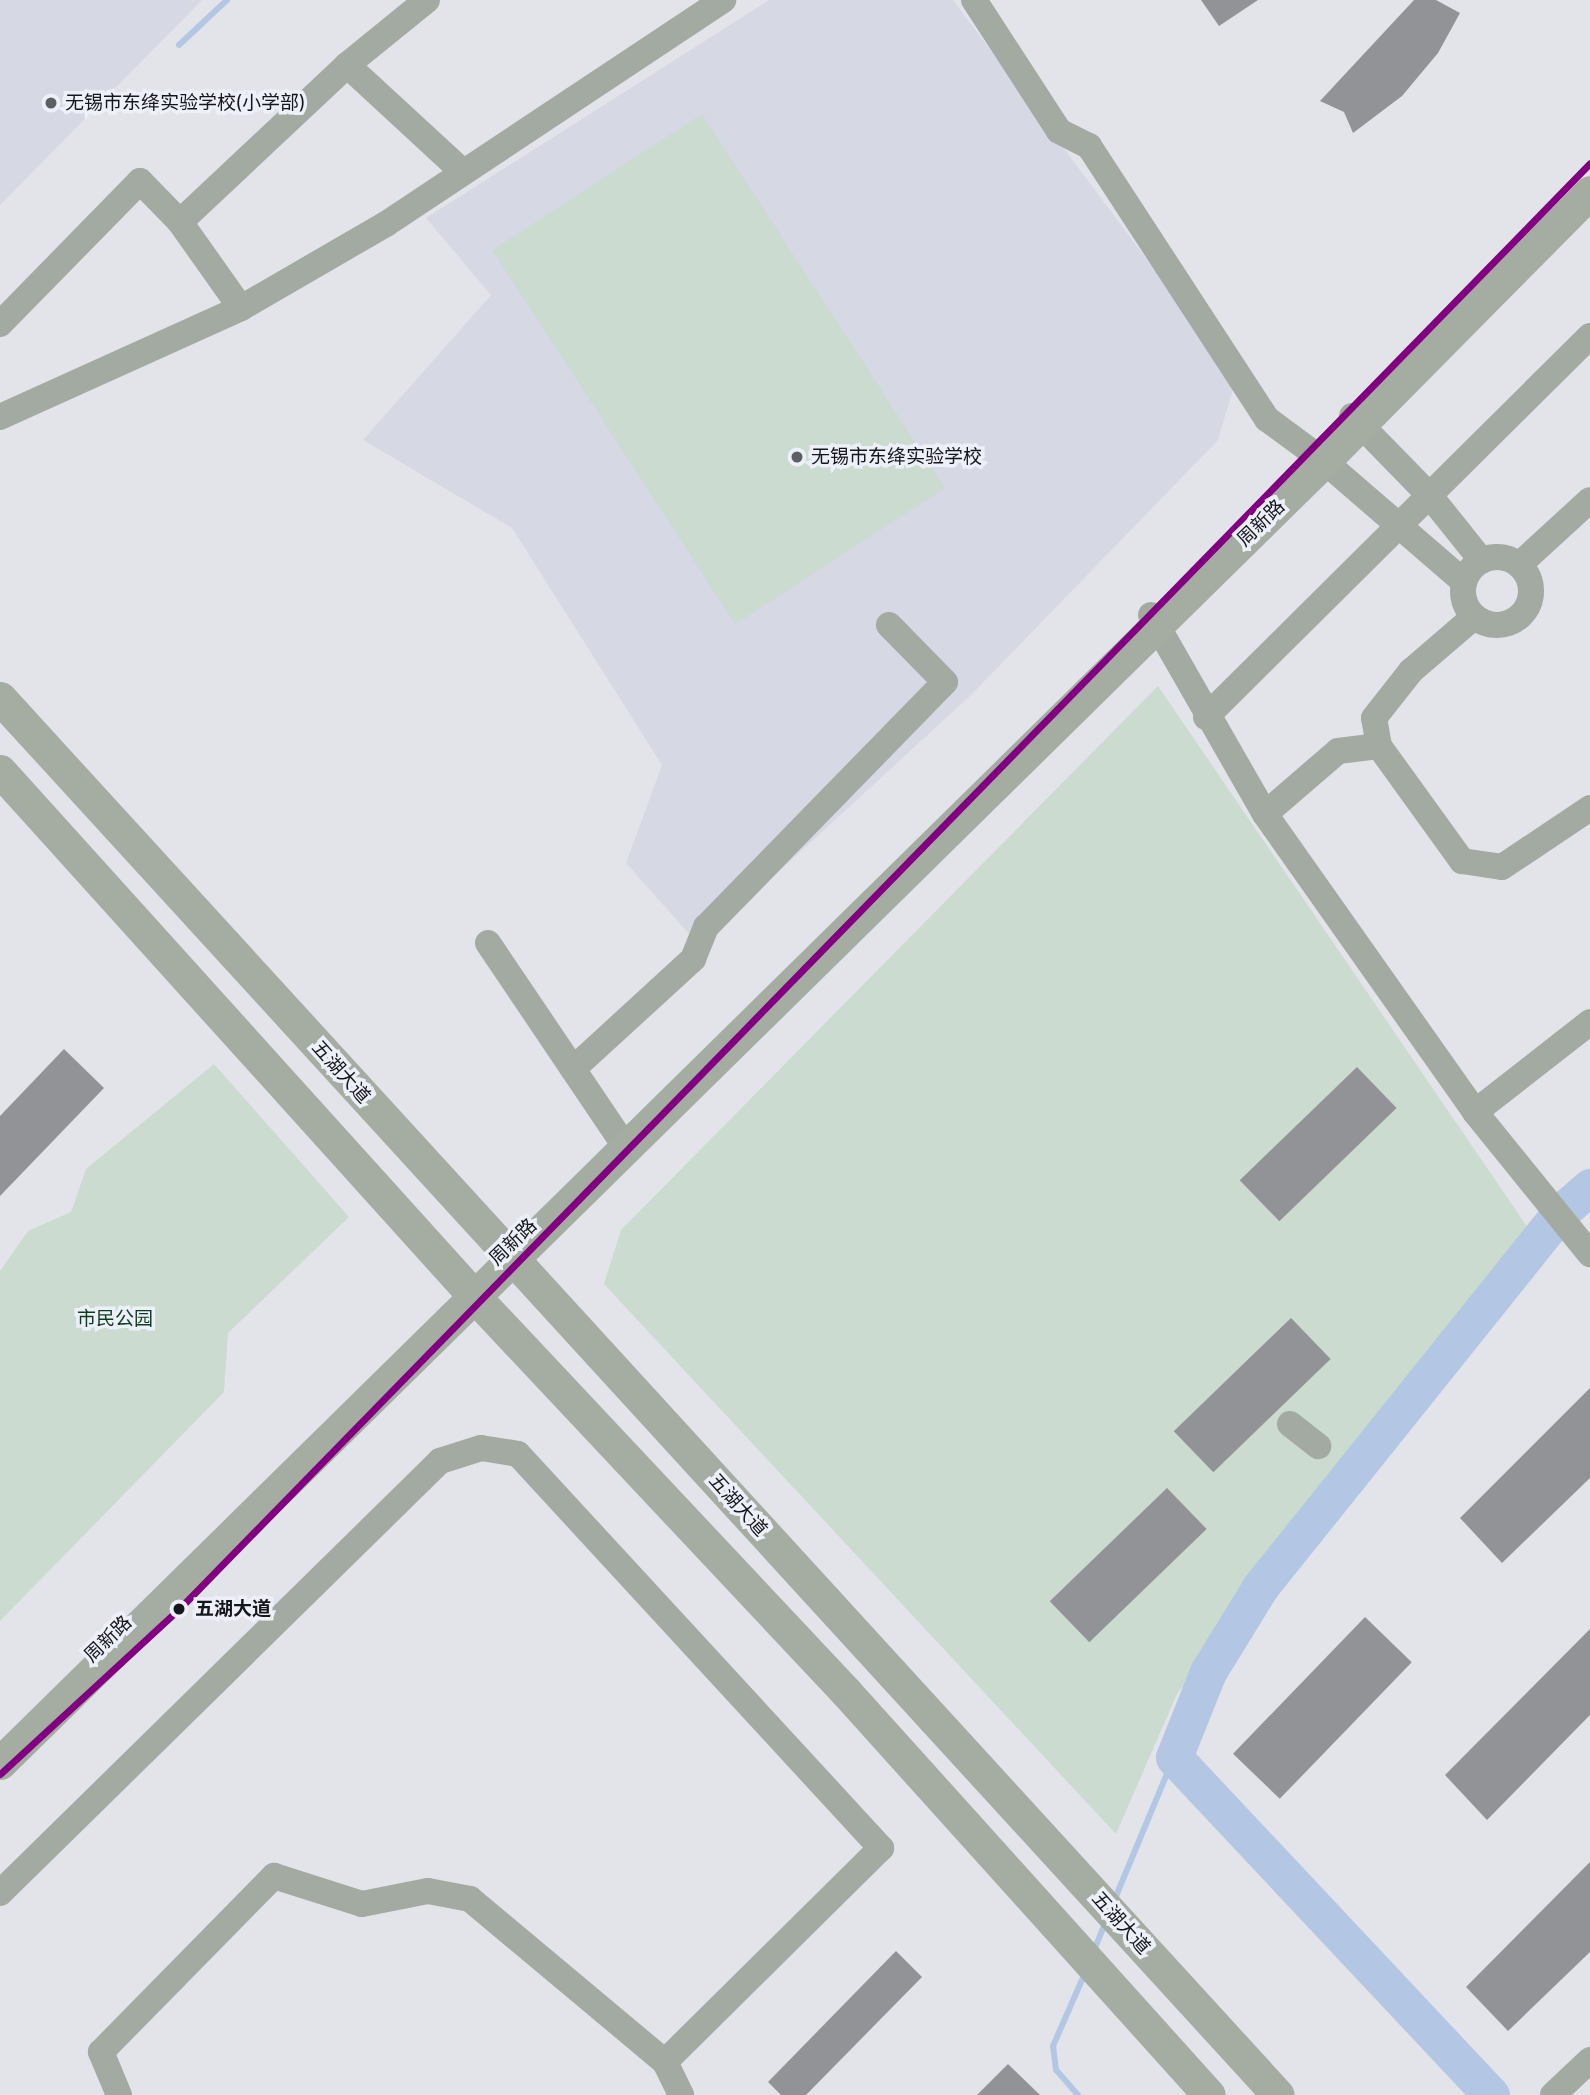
<!DOCTYPE html>
<html>
<head>
<meta charset="utf-8">
<style>
	body { margin:0 }
	#map { position:relative; width:1590px; height:2095px; overflow:hidden; background:#e3e4e9; font-family:Cabin,"Noto Sans SC",sans-serif }
	div>[style] { position:absolute }
	[style*='--x'] { left:calc(var(--x)*1px); top:calc(var(--y)*1px); width:calc(var(--w)*1px); rotate:calc(var(--a)*1deg) }
	.built>* { inset:0; background:#d6d8e4 }
	.green>* { inset:0; background:#cbdbd0; transform-origin:0 0 }
	.stream>* { height:6px; margin:-3px; padding:0 3px; transform-origin:3px; border-radius:3px; background:#b3c7e5 }
	.river>* { height:37px; margin:-18.5px; padding:0 18.5px; transform-origin:18.5px; border-radius:18.5px; background:#b3c7e5 }
	.building>* { inset:0; background:#929397; transform-origin:0 0 }
	.minor>* { height:26px; margin:-13px; padding:0 13px; transform-origin:13px; border-radius:13px; background:#a3aaa1 }
	.minor>.ring { margin:-13px; padding:0; box-sizing:content-box; background:none; border:26px solid #a3aaa1; border-radius:50% }
	.major>* { height:33px; margin:-16.5px; padding:0 16.5px; transform-origin:16.5px; border-radius:16.5px; background:#a5ada3 }
	.metro-1>* { height:7px; margin:-3.5px; padding:0 3.5px; transform-origin:3.5px; border-radius:3.5px; background:#800080 }
	.dots>* { width:19px; height:19px; translate:-50% -50%; box-sizing:border-box; border:4px solid #edeff9; border-radius:50% }
	span { translate:-50% -50%; white-space:nowrap; text-align:center; line-height:1.15; -webkit-text-stroke:7px #edeff9; paint-order:stroke }
	.poi-label { font-size:19px; color:#16171a }
	.left { translate:0 -50%; text-align:left }
	.street-label { font-size:19px; color:#16171a }
	.park-label { font-size:19px; color:#0e3d1c }
	.stop-label { font-size:19px; color:#16171a; font-weight:700 }
</style>
</head>
<body>
<div id="map">
	<div class="built">
		<div style="clip-path:polygon(0 0,202px 0,0 205px)"></div>
		<div style="clip-path:polygon(769px 0,953px 0,1236px 379px,1218px 440px,971px 695px,699px 945px,626px 863px,662px 765px,512px 528px,363px 440px,491px 295px,426px 218px)"></div>
	</div>
	<div class="green">
		<div style="left:702px;top:114px;width:446px;height:250px;rotate:57deg"></div>
		<div style="clip-path:polygon(1158px 686px,1537px 1241px,1177px 1694px,1116px 1834px,604px 1284px,621px 1230px)"></div>
		<div style="clip-path:polygon(214px 1064px,349px 1217px,228px 1333px,224px 1392px,0 1621px,0 1271px,28px 1231px,71px 1212px,86px 1169px)"></div>
	</div>
	<div class="stream">
		<div style="--x:179;--y:45;--w:66;--a:-43.2"></div>
		<div style="--x:1114;--y:1901;--w:156;--a:-67.4"></div>
		<div style="--x:1093;--y:1953;--w:35;--a:-68"></div>
		<div style="--x:1078;--y:2095;--w:33;--a:-131"></div>
		<div style="--x:1056;--y:2070;--w:24;--a:-97"></div>
		<div style="--x:1053;--y:2046;--w:80;--a:-66.3"></div>
	</div>
	<div class="river">
		<div style="--x:1491;--y:2095;--w:463;--a:-133.2"></div>
		<div style="--x:1174;--y:1757;--w:92;--a:-68.2"></div>
		<div style="--x:1208;--y:1672;--w:101;--a:-58.4"></div>
		<div style="--x:1261;--y:1586;--w:478;--a:-51.3"></div>
		<div style="--x:1560;--y:1213;--w:40;--a:-41"></div>
	</div>
	<div class="building">
		<div style="clip-path:polygon(1201px 0,1258px 0,1219px 26px)"></div>
		<div style="clip-path:polygon(1414px 0,1436px 0,1460px 13px,1438px 53px,1402px 96px,1353px 133px,1344px 112px,1320px 101px)"></div>
		<div style="clip-path:polygon(64px 1049px,104px 1088px,0 1196px,0 1116px)"></div>
		<div style="left:1357px;top:1067px;width:57px;height:163px;rotate:46deg"></div>
		<div style="left:1291px;top:1318px;width:57px;height:163px;rotate:46deg"></div>
		<div style="clip-path:polygon(1590px 1388px,1590px 1478px,1502px 1563px,1460px 1518px)"></div>
		<div style="left:1167px;top:1488px;width:57px;height:163px;rotate:46deg"></div>
		<div style="left:1365px;top:1617px;width:65px;height:190px;rotate:44deg"></div>
		<div style="clip-path:polygon(1590px 1629px,1590px 1715px,1487px 1820px,1445px 1775px)"></div>
		<div style="clip-path:polygon(1590px 1862px,1590px 1952px,1508px 2031px,1466px 1987px)"></div>
		<div style="clip-path:polygon(896px 1951px,922px 1977px,806px 2095px,781px 2095px,768px 2082px)"></div>
		<div style="clip-path:polygon(1008px 2064px,1040px 2095px,977px 2095px)"></div>
	</div>
	<div class="minor">
		<div style="--x:974;--y:0;--w:156;--a:57"></div>
		<div style="--x:1059;--y:131;--w:34;--a:27"></div>
		<div style="--x:1089;--y:146;--w:326;--a:56.9"></div>
		<div style="--x:1267;--y:419;--w:71;--a:36.4"></div>
		<div style="--x:1324;--y:461;--w:185;--a:40.8"></div>
		<div style="--x:347;--y:65;--w:158;--a:42.7"></div>
		<div style="--x:180;--y:222;--w:229;--a:-43.2"></div>
		<div style="--x:347;--y:65;--w:103;--a:-39.1"></div>
		<div style="--x:0;--y:324;--w:200;--a:-45.6"></div>
		<div style="--x:140;--y:181;--w:57;--a:45.7"></div>
		<div style="--x:180;--y:222;--w:105;--a:54.7"></div>
		<div style="--x:1352;--y:416;--w:112;--a:45.7"></div>
		<div style="--x:1430;--y:496;--w:83;--a:51.3"></div>
		<div style="--x:0;--y:417;--w:265;--a:-24.3"></div>
		<div style="--x:241;--y:308;--w:168;--a:-30.1"></div>
		<div style="--x:386;--y:224;--w:405;--a:-33.6"></div>
		<div class="ring" style="left:1463px;top:557px;width:42px;height:42px"></div>
		<div style="--x:1519;--y:565;--w:96;--a:-42.5"></div>
		<div style="--x:1151;--y:615;--w:229;--a:60.2"></div>
		<div style="--x:1265;--y:814;--w:365;--a:54.8"></div>
		<div style="--x:1475;--y:1112;--w:146;--a:-38"></div>
		<div style="--x:1206;--y:717;--w:541;--a:-44.78"></div>
		<div style="--x:1379;--y:746;--w:28;--a:-100"></div>
		<div style="--x:1374;--y:718;--w:60;--a:-51.8"></div>
		<div style="--x:1411;--y:671;--w:83;--a:-40.6"></div>
		<div style="--x:1265;--y:814;--w:96;--a:-40.8"></div>
		<div style="--x:1338;--y:751;--w:41;--a:-7"></div>
		<div style="--x:1379;--y:746;--w:142;--a:54.2"></div>
		<div style="--x:1462;--y:861;--w:40;--a:8.5"></div>
		<div style="--x:1502;--y:867;--w:106;--a:-33.8"></div>
		<div style="--x:488;--y:943;--w:236;--a:56"></div>
		<div style="--x:573;--y:1069;--w:163;--a:-42.5"></div>
		<div style="--x:693;--y:959;--w:35;--a:-68"></div>
		<div style="--x:706;--y:927;--w:342;--a:-45.7"></div>
		<div style="--x:945;--y:682;--w:80;--a:-134.5"></div>
		<div style="--x:1475;--y:1112;--w:183;--a:51"></div>
		<div style="--x:1290;--y:1424;--w:36;--a:38"></div>
		<div style="--x:0;--y:1893;--w:617;--a:-44.47"></div>
		<div style="--x:440;--y:1461;--w:43;--a:-17.6"></div>
		<div style="--x:481;--y:1448;--w:37;--a:9"></div>
		<div style="--x:518;--y:1454;--w:536;--a:47.35"></div>
		<div style="--x:881;--y:1848;--w:304;--a:135.3"></div>
		<div style="--x:665;--y:2062;--w:37;--a:64"></div>
		<div style="--x:119;--y:2095;--w:47;--a:-112.7"></div>
		<div style="--x:101;--y:2052;--w:247;--a:-45.5"></div>
		<div style="--x:274;--y:1876;--w:92;--a:17.7"></div>
		<div style="--x:362;--y:1904;--w:67;--a:-11.1"></div>
		<div style="--x:428;--y:1891;--w:43;--a:10.8"></div>
		<div style="--x:470;--y:1899;--w:254;--a:39.9"></div>
		<div style="--x:1553;--y:2095;--w:51;--a:-43.4"></div>
	</div>
	<div class="major">
		<div style="--x:0;--y:698;--w:1893;--a:47.55"></div>
		<div style="--x:0;--y:771;--w:707;--a:47.92"></div>
		<div style="--x:474;--y:1296;--w:543;--a:46.79"></div>
		<div style="--x:846;--y:1692;--w:542;--a:47.99"></div>
		<div style="--x:0;--y:1763;--w:1857;--a:-44.52"></div>
		<div style="--x:1324;--y:461;--w:378;--a:-45.3"></div>
	</div>
	<div class="metro-1">
		<div style="--x:0;--y:1774;--w:243;--a:-42.7"></div>
		<div style="--x:179;--y:1609;--w:2020;--a:-45.7"></div>
	</div>
	<div class="dots">
		<div style="left:51px;top:103px;background:#5e5f62"></div>
		<div style="left:797px;top:457px;background:#5e5f62"></div>
		<div style="left:179px;top:1609px;background:#16171a"></div>
	</div>
	<div class="poi-label">
		<span class="left" style="left:65px;top:103px">无锡市东绛实验学校(小学部)</span>
		<span class="left" style="left:811px;top:457px">无锡市东绛实验学校</span>
	</div>
	<div class="street-label">
		<span style="left:1261px;top:523px;rotate:-44deg">周新路</span>
		<span style="left:341px;top:1072px;rotate:48deg">五湖大道</span>
		<span style="left:513px;top:1242px;rotate:-44deg">周新路</span>
		<span style="left:738px;top:1505px;rotate:48deg">五湖大道</span>
		<span style="left:108px;top:1639px;rotate:-44deg">周新路</span>
		<span style="left:1121px;top:1923px;rotate:48deg">五湖大道</span>
	</div>
	<div class="park-label">
		<span style="left:115px;top:1319px">市民公园</span>
	</div>
	<div class="stop-label">
		<span class="left" style="left:195px;top:1609px">五湖大道</span>
	</div>
</div>
</body>
</html>
